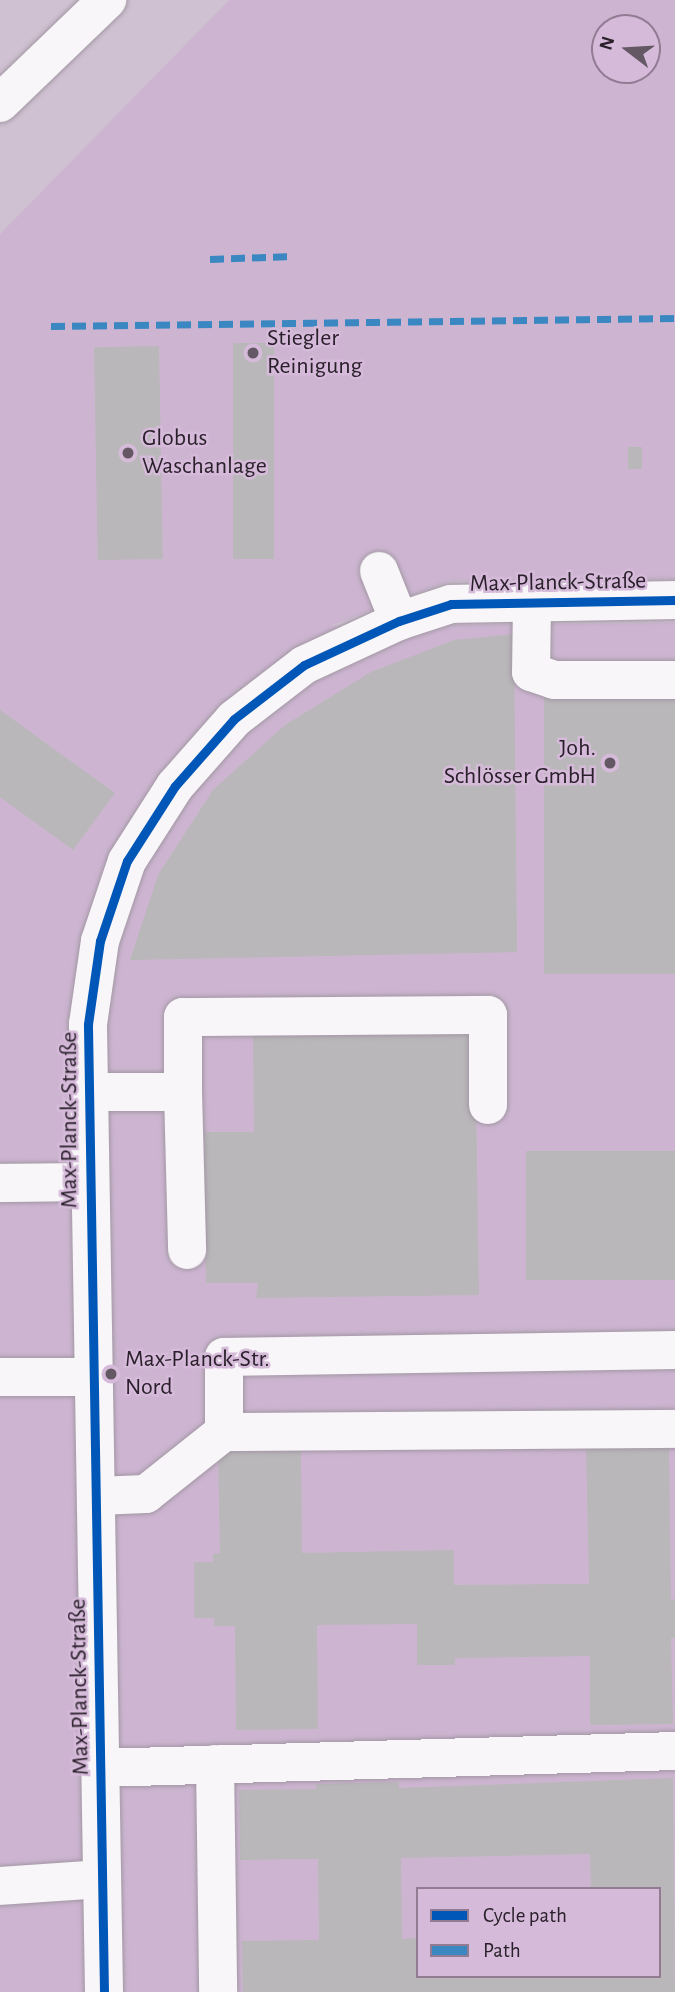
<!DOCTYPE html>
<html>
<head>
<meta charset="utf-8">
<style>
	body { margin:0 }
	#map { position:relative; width:675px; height:1992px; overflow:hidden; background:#d0c1d2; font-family:"Alegreya Sans",sans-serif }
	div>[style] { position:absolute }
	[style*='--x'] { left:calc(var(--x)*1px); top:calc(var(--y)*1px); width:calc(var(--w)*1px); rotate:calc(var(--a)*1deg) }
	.built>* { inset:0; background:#cdb5d1 }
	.building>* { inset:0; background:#b9b7b9; transform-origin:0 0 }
	.roads { filter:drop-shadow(0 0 2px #a297a4) drop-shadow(0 0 2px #a297a4) }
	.minor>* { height:38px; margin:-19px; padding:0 19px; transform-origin:19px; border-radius:19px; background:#f8f6f8 }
	.highway>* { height:38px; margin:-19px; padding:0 19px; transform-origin:19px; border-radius:19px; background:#f8f6f8 }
	.quiet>* { height:7px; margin-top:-3.5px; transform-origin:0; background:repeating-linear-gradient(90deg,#3a87c2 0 14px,transparent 0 21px) }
	.cycleway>* { height:9px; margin:-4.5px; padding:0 4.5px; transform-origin:4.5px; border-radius:4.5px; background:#0057b8 }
	.dots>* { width:19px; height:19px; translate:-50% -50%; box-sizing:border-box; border:4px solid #d5bad9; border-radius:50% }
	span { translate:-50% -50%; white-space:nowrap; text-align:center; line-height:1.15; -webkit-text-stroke:5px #d5bad9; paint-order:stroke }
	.poi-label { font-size:24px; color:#2a202b }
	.left { translate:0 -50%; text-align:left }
	.right { translate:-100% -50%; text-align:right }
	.street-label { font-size:24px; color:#2a202b }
	.legend { position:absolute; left:416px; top:1887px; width:245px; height:91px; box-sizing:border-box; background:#d5bad9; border:2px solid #917c93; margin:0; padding:9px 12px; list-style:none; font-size:21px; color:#2a202b }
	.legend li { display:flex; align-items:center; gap:14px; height:35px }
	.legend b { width:35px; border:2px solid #917c93 }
	.north { position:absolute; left:591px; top:14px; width:70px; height:70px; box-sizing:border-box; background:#d5bad9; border:2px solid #917c93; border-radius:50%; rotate:287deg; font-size:19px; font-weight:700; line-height:28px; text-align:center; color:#2a202b }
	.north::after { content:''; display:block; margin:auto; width:24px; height:32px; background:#645865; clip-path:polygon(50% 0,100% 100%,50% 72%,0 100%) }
</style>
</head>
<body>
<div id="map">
	<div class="built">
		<div style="clip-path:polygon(evenodd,229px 0,675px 0,675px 579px,450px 581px,329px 626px,675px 623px,675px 1992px,0 1992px,0 234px,229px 0,605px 28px,647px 28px,647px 70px,605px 70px,605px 28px,229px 0,418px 1889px,659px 1889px,659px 1976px,418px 1976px,418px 1889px)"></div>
	</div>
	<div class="building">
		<div style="left:233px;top:343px;width:41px;height:216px"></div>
		<div style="left:159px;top:346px;width:213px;height:65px;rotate:89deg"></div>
		<div style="left:628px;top:447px;width:14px;height:22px"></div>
		<div style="clip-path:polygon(514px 634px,517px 952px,130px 960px,158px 875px,213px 790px,285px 725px,371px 672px,454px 640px)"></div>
		<div style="left:675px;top:696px;width:278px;height:131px;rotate:90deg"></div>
		<div style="clip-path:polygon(0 710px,115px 793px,73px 850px,0 797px)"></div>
		<div style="clip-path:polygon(475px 1033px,479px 1295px,256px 1298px,258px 1283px,206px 1283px,204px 1132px,254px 1132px,253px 1036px)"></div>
		<div style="left:675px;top:1151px;width:129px;height:149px;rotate:90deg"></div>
		<div style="clip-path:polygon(586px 1446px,669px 1448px,671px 1600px,675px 1599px,675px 1638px,671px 1638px,673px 1724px,590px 1725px,590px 1656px,455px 1658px,455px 1665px,417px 1665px,417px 1624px,317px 1625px,318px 1729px,236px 1730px,235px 1626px,214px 1626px,214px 1618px,194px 1618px,194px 1562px,213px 1562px,213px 1554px,220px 1553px,218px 1450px,301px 1449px,302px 1553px,454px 1550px,454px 1585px,589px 1584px)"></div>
		<div style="clip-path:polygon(evenodd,673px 1778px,675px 1992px,243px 1992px,242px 1941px,319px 1940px,318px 1859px,240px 1860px,239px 1790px,316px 1789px,316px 1784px,399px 1782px,399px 1788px,673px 1778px,590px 1854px,591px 1889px,659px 1889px,659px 1976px,418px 1976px,418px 1938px,402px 1939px,401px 1858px,590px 1854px)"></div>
	</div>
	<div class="roads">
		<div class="minor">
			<div style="--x:379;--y:571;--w:54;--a:68.2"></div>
			<div style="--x:532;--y:603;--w:69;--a:90.8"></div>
			<div style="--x:531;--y:672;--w:24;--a:19"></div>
			<div style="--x:554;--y:680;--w:121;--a:0"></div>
			<div style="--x:89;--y:1092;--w:94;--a:0"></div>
			<div style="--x:183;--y:1092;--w:75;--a:-90"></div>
			<div style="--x:183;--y:1017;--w:305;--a:-0.4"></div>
			<div style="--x:488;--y:1015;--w:90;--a:90"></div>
			<div style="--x:183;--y:1092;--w:158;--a:88.5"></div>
			<div style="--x:0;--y:1183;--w:90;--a:-0.6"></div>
			<div style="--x:0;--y:1377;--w:94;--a:0"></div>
			<div style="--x:224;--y:1432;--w:75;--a:-90"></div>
			<div style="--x:224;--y:1357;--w:451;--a:-0.9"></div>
			<div style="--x:96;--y:1496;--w:50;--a:-2.3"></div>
			<div style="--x:146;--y:1494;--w:100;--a:-38.5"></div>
			<div style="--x:224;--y:1432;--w:451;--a:-0.4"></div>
			<div style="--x:215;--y:1764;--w:228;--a:89.2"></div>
			<div style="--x:100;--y:1768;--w:575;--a:-1.69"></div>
			<div style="--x:0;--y:1886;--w:102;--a:-3.9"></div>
			<div style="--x:104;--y:1992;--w:968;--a:-90.95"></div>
			<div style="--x:88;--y:1024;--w:84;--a:-81.8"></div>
			<div style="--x:100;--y:941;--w:84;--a:-71.4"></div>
			<div style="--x:127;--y:861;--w:89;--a:-57.4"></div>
			<div style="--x:175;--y:786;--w:89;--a:-48.6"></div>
			<div style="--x:234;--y:719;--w:88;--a:-37.6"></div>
			<div style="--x:304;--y:665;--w:105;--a:-24.9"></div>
			<div style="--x:399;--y:621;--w:55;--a:-18.1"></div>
			<div style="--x:451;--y:604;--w:224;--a:-1"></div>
		</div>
		<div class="highway">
			<div style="--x:0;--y:103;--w:149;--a:-43.9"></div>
		</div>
	</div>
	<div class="quiet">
		<div style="--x:210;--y:259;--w:82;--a:-2.1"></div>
		<div style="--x:51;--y:326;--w:624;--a:-0.73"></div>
	</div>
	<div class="cycleway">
		<div style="--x:104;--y:1992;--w:968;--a:-90.95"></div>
		<div style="--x:88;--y:1024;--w:84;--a:-81.8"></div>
		<div style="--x:100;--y:941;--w:84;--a:-71.4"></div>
		<div style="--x:127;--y:861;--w:89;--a:-57.4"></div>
		<div style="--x:175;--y:786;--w:89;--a:-48.6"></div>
		<div style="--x:234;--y:719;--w:88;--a:-37.6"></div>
		<div style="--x:304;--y:665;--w:105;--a:-24.9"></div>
		<div style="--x:399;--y:621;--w:55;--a:-18.1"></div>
		<div style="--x:451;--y:604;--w:224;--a:-1"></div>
	</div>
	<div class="dots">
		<div style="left:253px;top:353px;background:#645865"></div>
		<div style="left:128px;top:453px;background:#645865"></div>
		<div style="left:610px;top:763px;background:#645865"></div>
		<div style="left:111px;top:1374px;background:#645865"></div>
	</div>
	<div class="poi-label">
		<span class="left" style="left:267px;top:353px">Stiegler<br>Reinigung</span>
		<span class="left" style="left:142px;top:453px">Globus<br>Waschanlage</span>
		<span class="right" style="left:596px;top:763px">Joh.<br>Schlösser GmbH</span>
		<span class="left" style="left:125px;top:1374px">Max-Planck-Str.<br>Nord</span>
	</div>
	<div class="street-label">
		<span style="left:558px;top:583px;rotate:-1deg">Max-Planck-Straße</span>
		<span style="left:70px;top:1120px;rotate:-90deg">Max-Planck-Straße</span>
		<span style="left:80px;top:1687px;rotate:-91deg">Max-Planck-Straße</span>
	</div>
	<ul class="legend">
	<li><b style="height:9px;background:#0057b8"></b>Cycle path</li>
	<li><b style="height:9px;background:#3a87c2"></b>Path</li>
	</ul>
	<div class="north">N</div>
</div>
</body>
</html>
